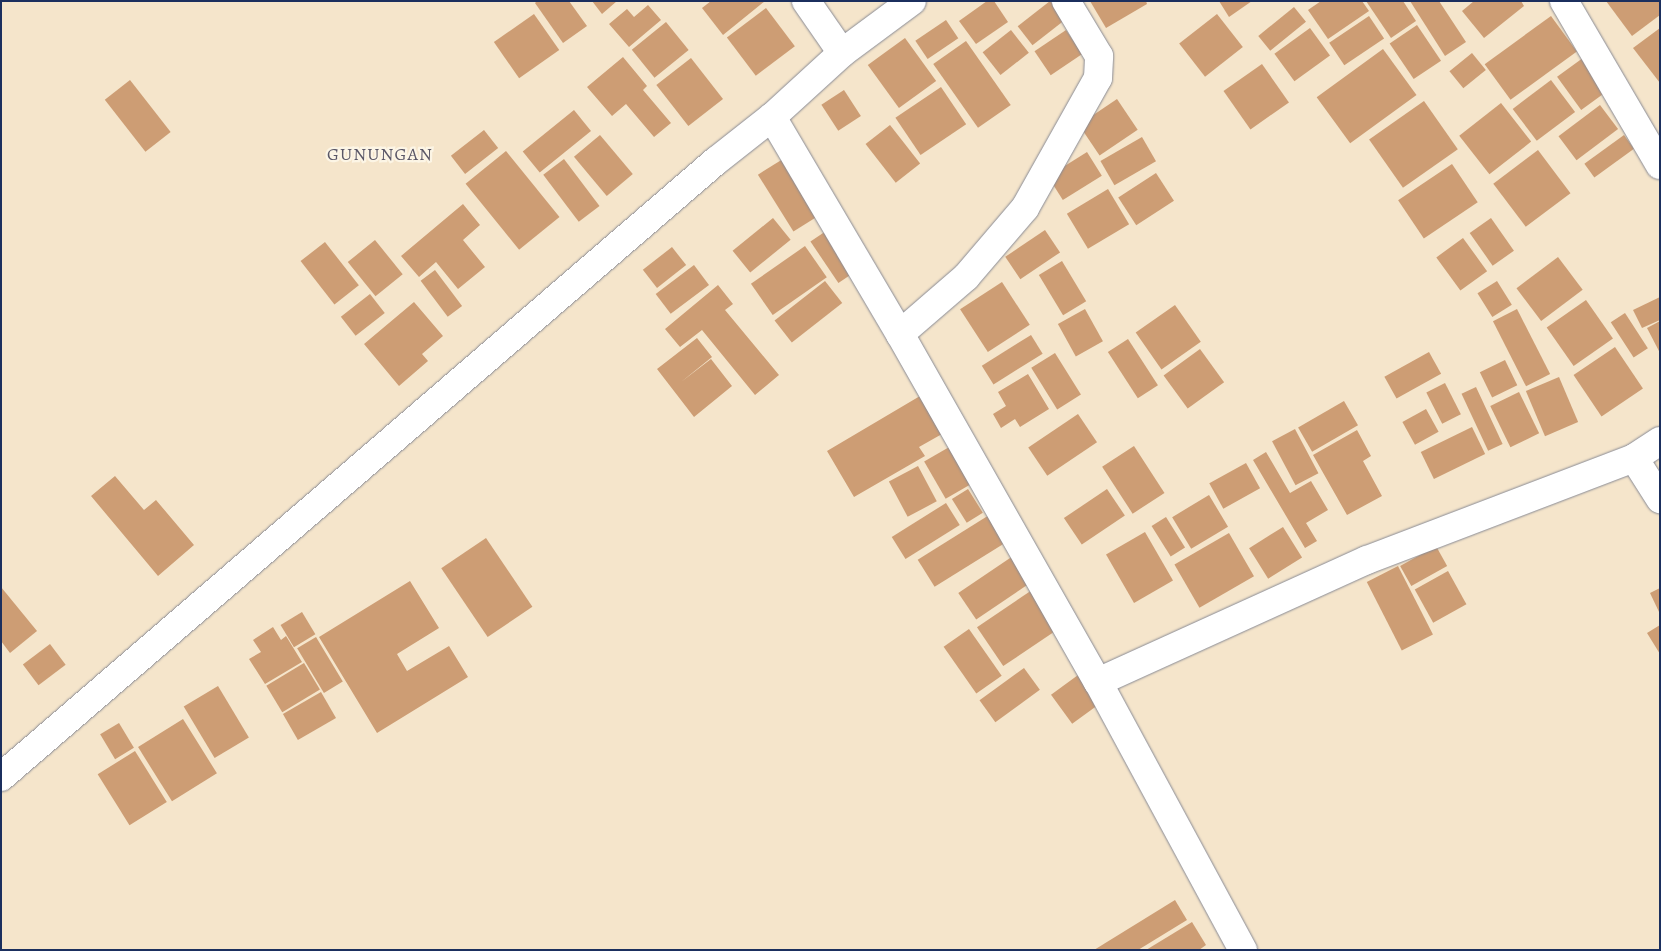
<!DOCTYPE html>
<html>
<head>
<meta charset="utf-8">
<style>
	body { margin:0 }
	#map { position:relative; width:1661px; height:951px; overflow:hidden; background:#f5e5cb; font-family:Alegreya,serif }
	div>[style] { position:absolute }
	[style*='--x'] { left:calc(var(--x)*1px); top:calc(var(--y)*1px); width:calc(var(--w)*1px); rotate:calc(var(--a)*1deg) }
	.building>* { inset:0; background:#cd9d74; transform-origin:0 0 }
	.roads { filter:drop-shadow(0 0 1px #888a94) drop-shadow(0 0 1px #888a94) }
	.minor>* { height:28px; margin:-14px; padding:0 14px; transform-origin:14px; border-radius:14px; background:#fff }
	span { translate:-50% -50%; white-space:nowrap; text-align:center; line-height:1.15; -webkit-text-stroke:4.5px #fcf5e5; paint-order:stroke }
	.quarter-label { font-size:18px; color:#595666; letter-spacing:1px }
	.frame { position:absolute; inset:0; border:2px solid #1b2f5e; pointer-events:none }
</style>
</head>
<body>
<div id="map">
	<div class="building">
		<div style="clip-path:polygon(537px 1px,569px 1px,587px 26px,563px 43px,535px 3px)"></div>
		<div style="clip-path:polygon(592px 1px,617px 1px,602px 14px)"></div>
		<div style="clip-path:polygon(711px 1px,765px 1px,723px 35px,702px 8px)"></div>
		<div style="clip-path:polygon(987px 1px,994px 1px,1008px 22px,976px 44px,959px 21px)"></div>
		<div style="left:1050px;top:1px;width:24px;height:41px;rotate:52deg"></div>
		<div style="clip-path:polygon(1090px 1px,1146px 1px,1147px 4px,1106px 28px)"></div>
		<div style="clip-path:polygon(1219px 1px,1252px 1px,1229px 17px)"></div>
		<div style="clip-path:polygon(1321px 1px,1362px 1px,1369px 11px,1328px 39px,1308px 10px)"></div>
		<div style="clip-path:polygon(1366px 1px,1403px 1px,1416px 21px,1391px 38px)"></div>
		<div style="clip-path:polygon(1410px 1px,1439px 1px,1466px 42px,1445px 56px)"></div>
		<div style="clip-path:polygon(1474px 1px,1521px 1px,1524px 6px,1484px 38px,1462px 11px)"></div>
		<div style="clip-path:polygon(1606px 1px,1659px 1px,1660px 15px,1632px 36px)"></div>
		<div style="clip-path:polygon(648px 5px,661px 20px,629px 47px,609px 24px,627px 9px,634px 17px)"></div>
		<div style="left:1294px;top:7px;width:19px;height:46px;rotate:51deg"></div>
		<div style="left:766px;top:8px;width:48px;height:49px;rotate:53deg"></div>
		<div style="left:534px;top:14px;width:44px;height:49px;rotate:55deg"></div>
		<div style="left:1217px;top:14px;width:42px;height:48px;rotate:52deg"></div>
		<div style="left:1369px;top:16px;width:27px;height:48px;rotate:56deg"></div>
		<div style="left:1551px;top:16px;width:44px;height:82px;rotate:54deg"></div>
		<div style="left:946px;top:20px;width:22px;height:37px;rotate:56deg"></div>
		<div style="left:666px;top:22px;width:36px;height:44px;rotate:51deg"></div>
		<div style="left:1417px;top:25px;width:43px;height:33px;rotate:56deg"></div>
		<div style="left:1310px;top:28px;width:34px;height:44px;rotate:54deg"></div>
		<div style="clip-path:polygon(1660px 28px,1660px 83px,1633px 48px)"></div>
		<div style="left:1011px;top:30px;width:29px;height:36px;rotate:52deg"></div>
		<div style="left:1066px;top:30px;width:29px;height:38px;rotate:56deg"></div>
		<div style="left:905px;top:38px;width:53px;height:46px;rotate:54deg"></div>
		<div style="left:966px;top:41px;width:78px;height:40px;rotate:55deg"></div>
		<div style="left:1383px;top:49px;width:57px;height:82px;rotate:54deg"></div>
		<div style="left:1472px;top:53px;width:22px;height:29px;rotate:51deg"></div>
		<div style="left:1587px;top:55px;width:41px;height:37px;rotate:54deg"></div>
		<div style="clip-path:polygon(623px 57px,647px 86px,643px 90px,671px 123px,654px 137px,626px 104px,612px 116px,587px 87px)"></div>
		<div style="left:691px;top:58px;width:52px;height:44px;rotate:52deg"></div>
		<div style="left:1262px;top:64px;width:47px;height:47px;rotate:55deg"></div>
		<div style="left:130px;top:80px;width:66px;height:32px;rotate:52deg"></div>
		<div style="left:1551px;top:80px;width:40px;height:48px;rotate:53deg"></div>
		<div style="left:941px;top:87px;width:45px;height:55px;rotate:56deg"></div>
		<div style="left:844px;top:90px;width:31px;height:27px;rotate:57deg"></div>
		<div style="left:1117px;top:99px;width:37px;height:46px;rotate:56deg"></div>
		<div style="left:1424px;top:101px;width:59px;height:67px;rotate:55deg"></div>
		<div style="left:1501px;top:103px;width:49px;height:53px;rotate:52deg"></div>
		<div style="left:1600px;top:105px;width:30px;height:52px;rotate:53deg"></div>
		<div style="left:574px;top:110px;width:27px;height:66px;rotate:51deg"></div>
		<div style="left:890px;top:125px;width:49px;height:31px;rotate:52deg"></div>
		<div style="left:484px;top:130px;width:23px;height:42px;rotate:52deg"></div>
		<div style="left:600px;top:135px;width:51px;height:34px;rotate:50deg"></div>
		<div style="left:1624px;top:135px;width:17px;height:49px;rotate:54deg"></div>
		<div style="left:1142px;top:137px;width:28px;height:48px;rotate:60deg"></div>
		<div style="left:1538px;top:150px;width:54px;height:56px;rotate:53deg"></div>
		<div style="left:506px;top:151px;width:85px;height:52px;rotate:51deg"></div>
		<div style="left:1087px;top:152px;width:28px;height:46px;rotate:58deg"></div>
		<div style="left:791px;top:154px;width:67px;height:39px;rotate:58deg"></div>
		<div style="left:564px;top:159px;width:59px;height:26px;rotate:53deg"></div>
		<div style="left:1452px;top:164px;width:46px;height:65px;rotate:56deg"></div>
		<div style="left:1156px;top:173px;width:33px;height:45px;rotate:57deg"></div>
		<div style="left:1108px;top:189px;width:41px;height:48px;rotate:59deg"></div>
		<div style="clip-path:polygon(463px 204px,480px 225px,463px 240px,485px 267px,458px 289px,436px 262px,419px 277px,401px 256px)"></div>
		<div style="left:773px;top:218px;width:28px;height:52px;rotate:51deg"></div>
		<div style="left:1491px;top:218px;width:40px;height:26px;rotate:55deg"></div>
		<div style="left:832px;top:227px;width:50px;height:26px;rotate:56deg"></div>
		<div style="left:1045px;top:230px;width:27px;height:48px;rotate:56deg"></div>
		<div style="left:1463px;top:238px;width:41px;height:33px;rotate:54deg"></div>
		<div style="left:375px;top:240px;width:44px;height:35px;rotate:51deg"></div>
		<div style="left:325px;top:242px;width:55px;height:31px;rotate:52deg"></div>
		<div style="left:805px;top:246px;width:38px;height:66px;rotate:55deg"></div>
		<div style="left:672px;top:247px;width:23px;height:37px;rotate:52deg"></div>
		<div style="left:1558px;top:257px;width:41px;height:52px;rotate:53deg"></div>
		<div style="left:1062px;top:261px;width:47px;height:27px;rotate:59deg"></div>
		<div style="left:694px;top:265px;width:25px;height:48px;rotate:53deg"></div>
		<div style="left:435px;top:270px;width:45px;height:18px;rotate:53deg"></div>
		<div style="left:825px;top:281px;width:28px;height:64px;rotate:52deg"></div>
		<div style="left:1497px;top:281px;width:28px;height:23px;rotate:58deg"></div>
		<div style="left:1002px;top:282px;width:51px;height:50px;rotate:57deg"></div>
		<div style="clip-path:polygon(718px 285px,733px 304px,725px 310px,779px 375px,755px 395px,702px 330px,680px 347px,665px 329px)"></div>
		<div style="left:370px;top:294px;width:24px;height:37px;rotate:52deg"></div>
		<div style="clip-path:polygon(1660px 297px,1660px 320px,1642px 328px,1633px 310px)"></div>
		<div style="left:1586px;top:300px;width:47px;height:48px;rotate:55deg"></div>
		<div style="clip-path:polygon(414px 302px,443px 336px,422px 354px,428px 361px,399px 386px,364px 344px)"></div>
		<div style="left:1175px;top:305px;width:45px;height:48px;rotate:55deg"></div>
		<div style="left:1085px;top:309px;width:37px;height:31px;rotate:61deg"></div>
		<div style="left:1517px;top:309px;width:73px;height:27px;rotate:63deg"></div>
		<div style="left:1625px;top:313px;width:42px;height:17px;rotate:57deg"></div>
		<div style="clip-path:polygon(1660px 321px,1660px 353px,1647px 328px)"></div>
		<div style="left:1031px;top:335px;width:22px;height:58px;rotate:58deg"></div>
		<div style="clip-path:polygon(697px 338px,712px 357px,681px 382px,711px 359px,732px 386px,694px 417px,657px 369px)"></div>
		<div style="left:1128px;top:339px;width:55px;height:24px;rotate:57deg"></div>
		<div style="left:1615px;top:347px;width:50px;height:50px;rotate:56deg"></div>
		<div style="left:1200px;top:349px;width:41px;height:45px;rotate:54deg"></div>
		<div style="left:1429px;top:352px;width:25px;height:51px;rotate:61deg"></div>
		<div style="left:1055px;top:353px;width:49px;height:28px;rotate:58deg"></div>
		<div style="left:1505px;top:360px;width:28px;height:28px;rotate:64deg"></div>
		<div style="clip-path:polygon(1028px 374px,1049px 409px,1020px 427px,1015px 419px,1001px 428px,993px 414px,1006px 406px,998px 392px)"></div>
		<div style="left:1559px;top:377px;width:49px;height:36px;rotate:67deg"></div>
		<div style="left:1445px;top:383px;width:35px;height:21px;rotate:63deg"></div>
		<div style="left:1476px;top:387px;width:63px;height:16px;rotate:65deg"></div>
		<div style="left:1519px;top:392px;width:46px;height:32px;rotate:64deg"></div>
		<div style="clip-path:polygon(920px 396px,942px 434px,919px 447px,925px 456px,854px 497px,827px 451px)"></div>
		<div style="left:1344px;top:401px;width:28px;height:53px;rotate:60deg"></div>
		<div style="left:1426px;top:409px;width:26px;height:27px;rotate:61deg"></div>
		<div style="left:1078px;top:414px;width:34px;height:60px;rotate:56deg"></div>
		<div style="left:1472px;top:427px;width:30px;height:57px;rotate:64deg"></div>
		<div style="left:1295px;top:429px;width:50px;height:26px;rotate:62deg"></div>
		<div style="clip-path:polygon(1357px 430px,1371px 456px,1363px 461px,1382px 496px,1347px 515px,1313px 455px)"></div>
		<div style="left:951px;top:446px;width:43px;height:31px;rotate:60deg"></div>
		<div style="left:1134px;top:446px;width:56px;height:38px;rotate:57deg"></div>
		<div style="clip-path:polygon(1266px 452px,1290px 493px,1311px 481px,1328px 510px,1306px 523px,1317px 541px,1305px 548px,1253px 460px)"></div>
		<div style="left:1246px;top:463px;width:29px;height:42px;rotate:61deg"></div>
		<div style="left:918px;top:466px;width:40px;height:33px;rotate:62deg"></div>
		<div style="clip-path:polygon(115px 476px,144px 510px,156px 500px,194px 545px,158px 576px,91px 496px)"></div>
		<div style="left:968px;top:489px;width:28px;height:19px;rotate:58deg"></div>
		<div style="left:1107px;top:489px;width:32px;height:52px;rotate:56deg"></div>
		<div style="left:1209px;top:495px;width:37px;height:43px;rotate:59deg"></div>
		<div style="left:946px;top:503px;width:26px;height:64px;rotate:58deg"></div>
		<div style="left:994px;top:512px;width:32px;height:90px;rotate:58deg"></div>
		<div style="left:1166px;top:517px;width:36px;height:17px;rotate:58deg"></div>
		<div style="left:1283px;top:527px;width:36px;height:40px;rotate:58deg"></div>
		<div style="left:1145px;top:532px;width:56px;height:45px;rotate:60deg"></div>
		<div style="left:1229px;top:533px;width:50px;height:63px;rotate:60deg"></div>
		<div style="left:486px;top:538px;width:83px;height:54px;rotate:56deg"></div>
		<div style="left:1436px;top:546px;width:23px;height:41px;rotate:61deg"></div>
		<div style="left:1013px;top:556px;width:32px;height:66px;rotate:56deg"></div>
		<div style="left:1398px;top:566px;width:77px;height:35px;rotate:63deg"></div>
		<div style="left:1448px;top:571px;width:38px;height:38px;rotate:61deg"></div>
		<div style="clip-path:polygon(410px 581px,439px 628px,397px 654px,407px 671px,449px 646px,468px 677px,377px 733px,319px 637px)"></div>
		<div style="clip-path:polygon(1px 587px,37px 631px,10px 653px,1px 641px)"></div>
		<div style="left:1035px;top:588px;width:47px;height:70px;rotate:56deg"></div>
		<div style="clip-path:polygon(1660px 588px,1660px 614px,1650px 593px)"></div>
		<div style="left:302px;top:612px;width:26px;height:25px;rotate:59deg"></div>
		<div style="clip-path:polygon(1660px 625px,1660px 654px,1647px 633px)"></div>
		<div style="clip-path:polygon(273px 627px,281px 640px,286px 636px,302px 662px,265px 684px,249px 659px,261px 652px,253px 640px)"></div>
		<div style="left:969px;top:629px;width:57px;height:31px;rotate:55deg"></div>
		<div style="left:316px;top:637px;width:52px;height:22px;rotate:59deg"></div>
		<div style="left:50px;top:644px;width:26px;height:34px;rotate:53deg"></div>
		<div style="left:304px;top:663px;width:31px;height:44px;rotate:59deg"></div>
		<div style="left:1024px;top:668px;width:27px;height:55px;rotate:54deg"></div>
		<div style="left:1085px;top:670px;width:36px;height:42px;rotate:54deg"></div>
		<div style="left:218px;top:686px;width:60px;height:40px;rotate:59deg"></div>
		<div style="left:321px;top:692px;width:30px;height:44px;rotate:60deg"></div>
		<div style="left:183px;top:719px;width:64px;height:53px;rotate:58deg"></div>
		<div style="left:119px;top:723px;width:29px;height:22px;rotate:59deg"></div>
		<div style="left:135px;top:751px;width:60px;height:44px;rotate:58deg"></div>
		<div style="clip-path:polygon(1175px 900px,1187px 920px,1138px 950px,1094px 950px)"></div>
		<div style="clip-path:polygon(1192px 922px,1206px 945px,1199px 950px,1146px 950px)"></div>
	</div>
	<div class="roads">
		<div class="minor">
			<div style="--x:806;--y:1;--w:63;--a:55.3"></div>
			<div style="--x:1564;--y:1;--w:190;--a:59.7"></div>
			<div style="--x:772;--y:117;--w:252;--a:59.5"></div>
			<div style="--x:900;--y:334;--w:400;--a:60.4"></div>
			<div style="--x:1098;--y:682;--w:305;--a:61.6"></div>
			<div style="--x:900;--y:334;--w:87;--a:-40.8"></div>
			<div style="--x:966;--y:277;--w:91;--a:-49.5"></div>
			<div style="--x:1025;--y:208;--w:149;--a:-60.7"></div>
			<div style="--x:1098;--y:78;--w:22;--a:-87"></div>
			<div style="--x:1099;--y:56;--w:64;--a:-121"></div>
			<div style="--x:1660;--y:441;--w:31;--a:147"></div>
			<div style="--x:1634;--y:458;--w:49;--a:57.6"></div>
			<div style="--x:1098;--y:682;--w:295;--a:-24.4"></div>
			<div style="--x:1367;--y:560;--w:286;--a:-20.9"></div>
			<div style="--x:1;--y:777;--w:944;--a:-40.75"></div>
			<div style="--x:716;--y:161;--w:71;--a:-38.2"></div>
			<div style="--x:772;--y:117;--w:95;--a:-42.4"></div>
			<div style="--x:842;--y:53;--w:87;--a:-36.6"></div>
		</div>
	</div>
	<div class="quarter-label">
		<span style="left:380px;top:154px">GUNUNGAN</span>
	</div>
	<div class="frame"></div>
</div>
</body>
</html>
